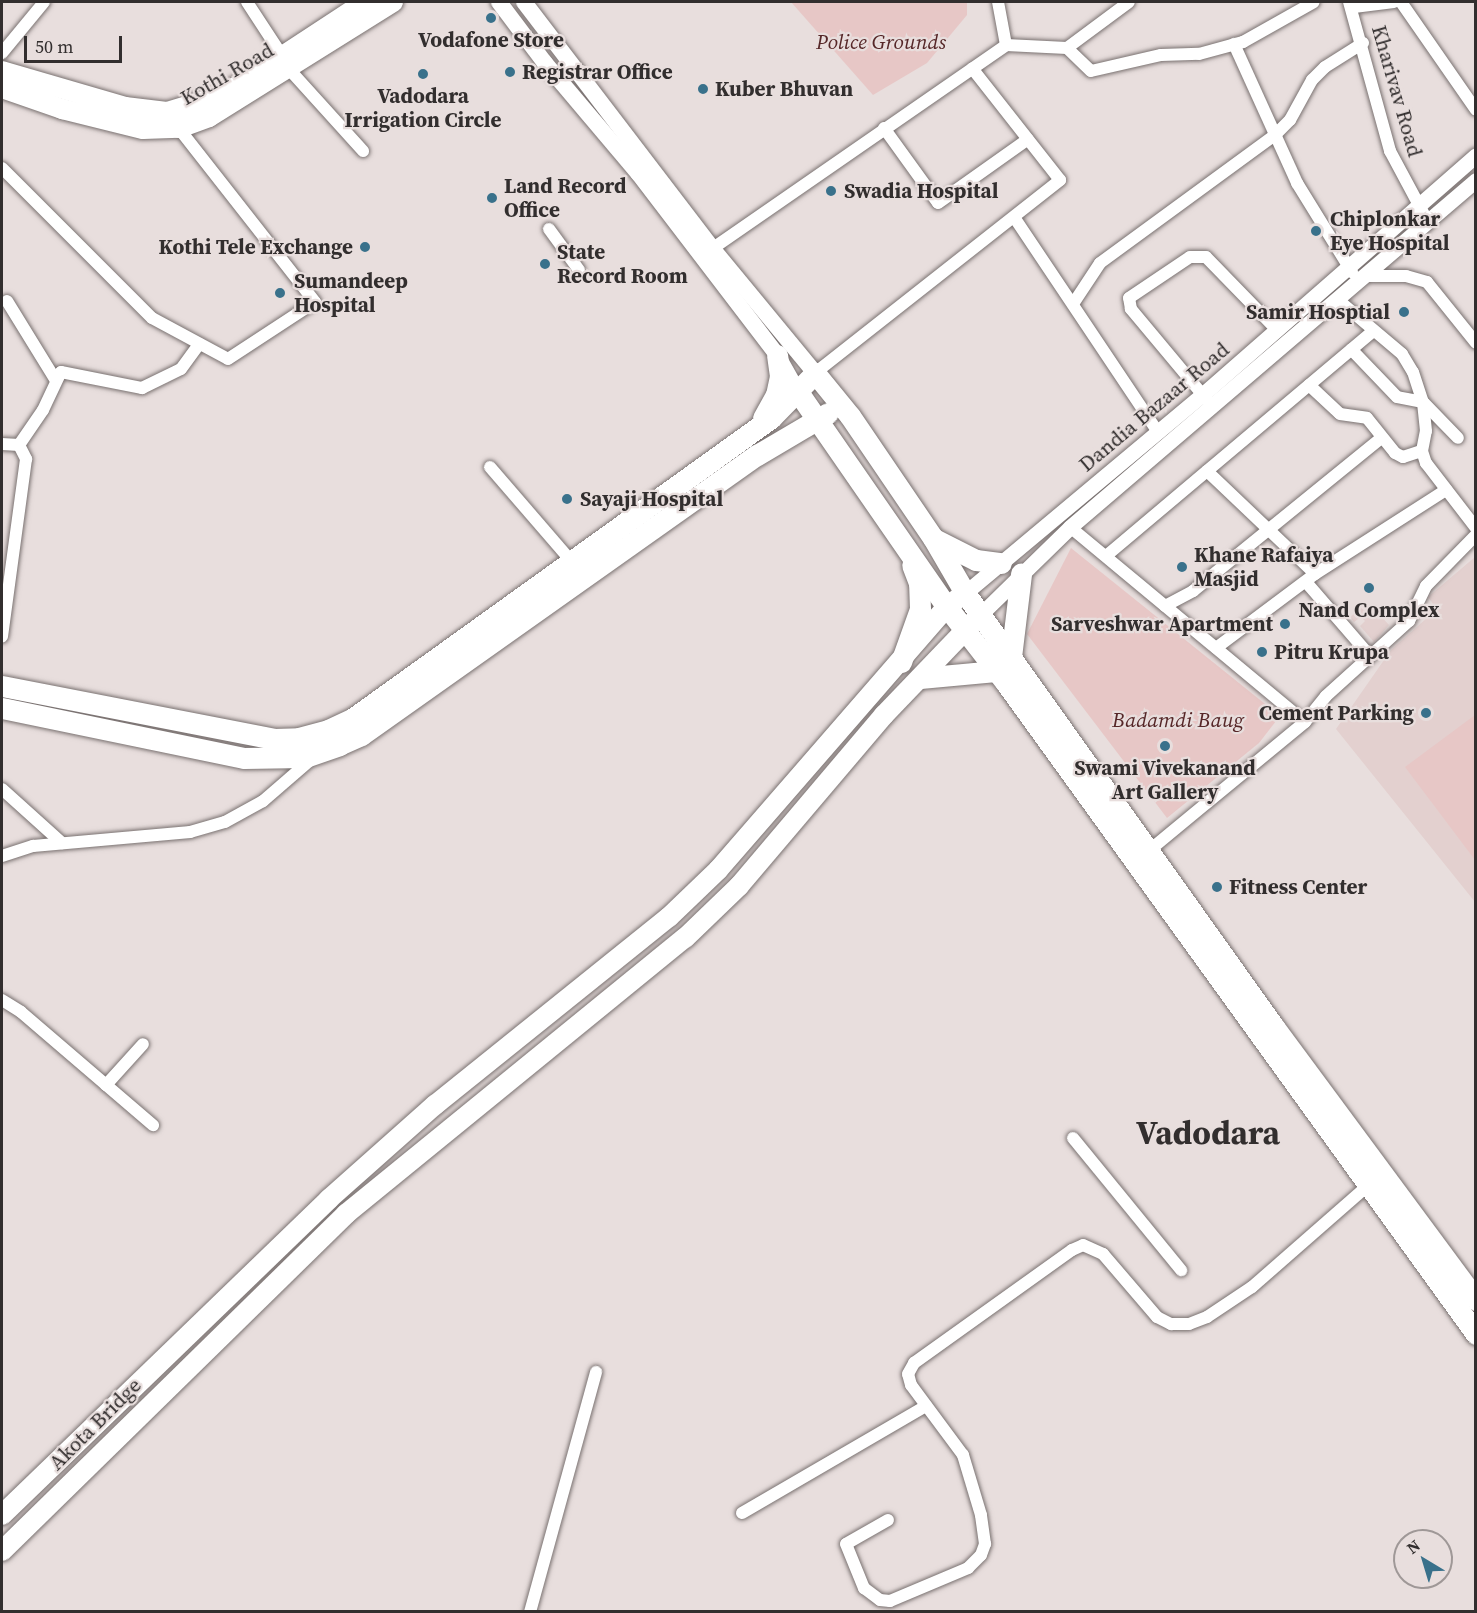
<!DOCTYPE html>
<html>
<head>
<meta charset="utf-8">
<style>
	body { margin:0 }
	#map { position:relative; width:1477px; height:1613px; overflow:hidden; background:#e8dedd; font-family:"Source Serif 4",serif }
	div>[style] { position:absolute }
	[style*='--x'] { left:calc(var(--x)*1px); top:calc(var(--y)*1px); width:calc(var(--w)*1px); rotate:calc(var(--a)*1deg) }
	.built>* { inset:0; background:#e3d0cf }
	.green>* { inset:0; background:#e7c7c6 }
	.roads { filter:drop-shadow(0 0 2px #797170) drop-shadow(0 0 2px #797170) }
	.minor>* { height:12px; margin:-6px; padding:0 6px; transform-origin:6px; border-radius:6px; background:#fff }
	.tertiary>* { height:15px; margin:-7.5px; padding:0 7.5px; transform-origin:7.5px; border-radius:7.5px; background:#fff }
	.secondary>* { height:16px; margin:-8px; padding:0 8px; transform-origin:8px; border-radius:8px; background:#fff }
	.primary>* { height:20px; margin:-10px; padding:0 10px; transform-origin:10px; border-radius:10px; background:#fff }
	.trunk>* { height:21px; margin:-10.5px; padding:0 10.5px; transform-origin:10.5px; border-radius:10.5px; background:#fff }
	.dots>* { width:16px; height:16px; translate:-50% -50%; box-sizing:border-box; border:3px solid #e8dedd; border-radius:50% }
	span { translate:-50% -50%; white-space:nowrap; text-align:center; line-height:1.15; -webkit-text-stroke:4.5px #e8dedd; paint-order:stroke }
	.poi-label { font-size:21px; color:#322e2e; font-weight:700 }
	.left { translate:0 -50%; text-align:left }
	.right { translate:-100% -50%; text-align:right }
	.park-label { font-size:21px; color:#562728; font-style:italic }
	.street-label { font-size:21px; color:#322e2e }
	.town-label { font-size:33px; color:#322e2e; font-weight:700 }
	.frame { position:absolute; inset:0; border:3px solid #322e2e; pointer-events:none }
	.north { position:absolute; left:1393px; top:1529px; width:60px; height:60px; box-sizing:border-box; background:#e8dedd; border:2px solid #9f9897; border-radius:50%; rotate:322deg; font-size:16px; font-weight:700; line-height:24px; text-align:center; color:#322e2e }
	.north::after { content:''; display:block; margin:auto; width:21px; height:27px; background:#39718b; clip-path:polygon(50% 0,100% 100%,50% 72%,0 100%) }
	.scale { position:absolute; left:24px; top:36px; width:98px; height:27px; box-sizing:border-box; border:3px solid #322e2e; border-top:0; padding-left:8px; font-size:18px; line-height:21px; white-space:nowrap; color:#322e2e; -webkit-text-stroke:4px #e8dedd; paint-order:stroke }
</style>
</head>
<body>
<div id="map">
	<div class="built">
		<div style="clip-path:polygon(1475px 557px,1475px 902px,1336px 729px,1391px 650px,1437px 609px,1428px 597px)"></div>
		<div style="clip-path:polygon(1361px 608px,1375px 617px,1379px 614px,1389px 625px,1374px 642px,1360px 626px,1365px 621px,1361px 617px,1354px 622px,1350px 617px)"></div>
	</div>
	<div class="green">
		<div style="clip-path:polygon(791px 2px,967px 2px,967px 15px,927px 63px,873px 95px)"></div>
		<div style="clip-path:polygon(1071px 548px,1280px 716px,1259px 743px,1167px 818px,1027px 634px)"></div>
		<div style="clip-path:polygon(1475px 715px,1475px 860px,1405px 767px)"></div>
	</div>
	<div class="roads">
		<div class="minor">
			<div style="--x:247;--y:2;--w:62;--a:56.8"></div>
			<div style="--x:1349;--y:2;--w:155;--a:74.6"></div>
			<div style="--x:1390;--y:151;--w:81;--a:61.8"></div>
			<div style="--x:1401;--y:2;--w:131;--a:55.2"></div>
			<div style="--x:1354;--y:7;--w:40;--a:-7.1"></div>
			<div style="--x:1234;--y:44;--w:153;--a:65.6"></div>
			<div style="--x:1297;--y:183;--w:105;--a:58.3"></div>
			<div style="--x:1006;--y:45;--w:61;--a:2.8"></div>
			<div style="--x:1067;--y:48;--w:33;--a:44"></div>
			<div style="--x:1091;--y:71;--w:72;--a:-12.9"></div>
			<div style="--x:1161;--y:55;--w:38;--a:-2"></div>
			<div style="--x:1199;--y:54;--w:46;--a:-15.3"></div>
			<div style="--x:1243;--y:42;--w:81;--a:-29.4"></div>
			<div style="--x:1067;--y:48;--w:77;--a:-36.6"></div>
			<div style="--x:2;--y:53;--w:66;--a:-50.5"></div>
			<div style="--x:288;--y:68;--w:112;--a:47.9"></div>
			<div style="--x:884;--y:128;--w:92;--a:54.2"></div>
			<div style="--x:938;--y:203;--w:110;--a:-35.4"></div>
			<div style="--x:2;--y:168;--w:212;--a:45"></div>
			<div style="--x:152;--y:318;--w:86;--a:28.3"></div>
			<div style="--x:228;--y:359;--w:104;--a:-33.2"></div>
			<div style="--x:315;--y:302;--w:225;--a:-128.1"></div>
			<div style="--x:1014;--y:217;--w:259;--a:56.2"></div>
			<div style="--x:549;--y:229;--w:51;--a:53.8"></div>
			<div style="--x:706;--y:253;--w:365;--a:-34.7"></div>
			<div style="--x:1006;--y:45;--w:44;--a:-100.5"></div>
			<div style="--x:1364;--y:276;--w:42;--a:0"></div>
			<div style="--x:1406;--y:276;--w:22;--a:16"></div>
			<div style="--x:1427;--y:282;--w:78;--a:51.2"></div>
			<div style="--x:1337;--y:299;--w:85;--a:40.2"></div>
			<div style="--x:1402;--y:354;--w:21;--a:59"></div>
			<div style="--x:1413;--y:372;--w:32;--a:72"></div>
			<div style="--x:1423;--y:402;--w:50;--a:45.8"></div>
			<div style="--x:7;--y:301;--w:92;--a:58.4"></div>
			<div style="--x:1073;--y:304;--w:49;--a:-56.6"></div>
			<div style="--x:1100;--y:263;--w:218;--a:-36.2"></div>
			<div style="--x:1276;--y:134;--w:20;--a:-45"></div>
			<div style="--x:1290;--y:120;--w:46;--a:-61.2"></div>
			<div style="--x:1312;--y:80;--w:18;--a:-45"></div>
			<div style="--x:1325;--y:67;--w:45;--a:-32.3"></div>
			<div style="--x:815;--y:373;--w:312;--a:-38.2"></div>
			<div style="--x:1060;--y:180;--w:142;--a:-128.2"></div>
			<div style="--x:1309;--y:385;--w:42;--a:43.1"></div>
			<div style="--x:1340;--y:414;--w:27;--a:8"></div>
			<div style="--x:1367;--y:418;--w:45;--a:51.3"></div>
			<div style="--x:1395;--y:453;--w:9;--a:27"></div>
			<div style="--x:1403;--y:457;--w:20;--a:-18"></div>
			<div style="--x:1422;--y:451;--w:20;--a:-79"></div>
			<div style="--x:1426;--y:431;--w:29;--a:-96"></div>
			<div style="--x:1423;--y:402;--w:26;--a:-169"></div>
			<div style="--x:1397;--y:397;--w:66;--a:-133.8"></div>
			<div style="--x:1207;--y:400;--w:119;--a:-129.9"></div>
			<div style="--x:1131;--y:309;--w:11;--a:-100"></div>
			<div style="--x:1129;--y:298;--w:73;--a:-33.9"></div>
			<div style="--x:1190;--y:257;--w:16;--a:0"></div>
			<div style="--x:1206;--y:257;--w:102;--a:45.8"></div>
			<div style="--x:2;--y:444;--w:17;--a:3"></div>
			<div style="--x:19;--y:445;--w:16;--a:63"></div>
			<div style="--x:26;--y:459;--w:179;--a:97.7"></div>
			<div style="--x:19;--y:445;--w:42;--a:-55.6"></div>
			<div style="--x:43;--y:410;--w:42;--a:-64.7"></div>
			<div style="--x:61;--y:372;--w:83;--a:11.2"></div>
			<div style="--x:142;--y:388;--w:43;--a:-26"></div>
			<div style="--x:181;--y:369;--w:31;--a:-54"></div>
			<div style="--x:1422;--y:451;--w:13;--a:72"></div>
			<div style="--x:1426;--y:463;--w:82;--a:52.4"></div>
			<div style="--x:490;--y:467;--w:124;--a:49.2"></div>
			<div style="--x:1207;--y:471;--w:149;--a:43.6"></div>
			<div style="--x:1070;--y:527;--w:305;--a:39.7"></div>
			<div style="--x:1305;--y:722;--w:206;--a:140.5"></div>
			<div style="--x:1106;--y:556;--w:348;--a:-40.1"></div>
			<div style="--x:1306;--y:582;--w:98;--a:49.1"></div>
			<div style="--x:1165;--y:606;--w:32;--a:-28"></div>
			<div style="--x:1193;--y:591;--w:242;--a:-39.1"></div>
			<div style="--x:1216;--y:648;--w:124;--a:-36.8"></div>
			<div style="--x:1315;--y:574;--w:156;--a:-32.7"></div>
			<div style="--x:1305;--y:722;--w:33;--a:-51"></div>
			<div style="--x:1326;--y:696;--w:112;--a:-42.1"></div>
			<div style="--x:1409;--y:621;--w:39;--a:-64"></div>
			<div style="--x:1426;--y:586;--w:71;--a:-45.6"></div>
			<div style="--x:2;--y:789;--w:81;--a:42"></div>
			<div style="--x:2;--y:856;--w:33;--a:-18"></div>
			<div style="--x:33;--y:846;--w:158;--a:-5.1"></div>
			<div style="--x:190;--y:832;--w:36;--a:-16"></div>
			<div style="--x:225;--y:822;--w:43;--a:-28.9"></div>
			<div style="--x:263;--y:801;--w:67;--a:-40.8"></div>
			<div style="--x:2;--y:1000;--w:22;--a:32"></div>
			<div style="--x:21;--y:1012;--w:174;--a:40.6"></div>
			<div style="--x:106;--y:1085;--w:55;--a:-47.9"></div>
			<div style="--x:1073;--y:1138;--w:171;--a:50.7"></div>
			<div style="--x:742;--y:1513;--w:213;--a:-30.2"></div>
			<div style="--x:888;--y:1520;--w:48;--a:150.3"></div>
			<div style="--x:846;--y:1544;--w:48;--a:67.8"></div>
			<div style="--x:864;--y:1588;--w:20;--a:37"></div>
			<div style="--x:880;--y:1600;--w:10;--a:6"></div>
			<div style="--x:890;--y:1601;--w:85;--a:-22.9"></div>
			<div style="--x:968;--y:1568;--w:18;--a:-45"></div>
			<div style="--x:981;--y:1555;--w:12;--a:-70"></div>
			<div style="--x:985;--y:1544;--w:29;--a:-98"></div>
			<div style="--x:981;--y:1515;--w:63;--a:-106.7"></div>
			<div style="--x:963;--y:1455;--w:87;--a:-126.6"></div>
			<div style="--x:911;--y:1385;--w:11;--a:-105"></div>
			<div style="--x:908;--y:1374;--w:13;--a:-61"></div>
			<div style="--x:914;--y:1363;--w:194;--a:-35.6"></div>
			<div style="--x:1072;--y:1250;--w:12;--a:-24"></div>
			<div style="--x:1083;--y:1245;--w:22;--a:24"></div>
			<div style="--x:1103;--y:1254;--w:83;--a:49.4"></div>
			<div style="--x:1157;--y:1317;--w:16;--a:27"></div>
			<div style="--x:1171;--y:1324;--w:18;--a:0"></div>
			<div style="--x:1189;--y:1324;--w:19;--a:-21"></div>
			<div style="--x:1207;--y:1317;--w:54;--a:-33.7"></div>
			<div style="--x:1252;--y:1287;--w:161;--a:-41.2"></div>
			<div style="--x:530;--y:1612;--w:249;--a:-74.6"></div>
		</div>
		<div class="tertiary">
			<div style="--x:965;--y:593;--w:309;--a:-39.9"></div>
			<div style="--x:1202;--y:395;--w:364;--a:-41.2"></div>
			<div style="--x:981;--y:614;--w:124;--a:-44.3"></div>
			<div style="--x:1070;--y:527;--w:534;--a:-40.52"></div>
		</div>
		<div class="secondary">
			<div style="--x:499;--y:2;--w:76;--a:53"></div>
			<div style="--x:545;--y:63;--w:144;--a:49.8"></div>
			<div style="--x:638;--y:173;--w:229;--a:52.6"></div>
			<div style="--x:777;--y:355;--w:43;--a:60.4"></div>
			<div style="--x:524;--y:2;--w:310;--a:52.6"></div>
			<div style="--x:712;--y:248;--w:162;--a:50.5"></div>
		</div>
		<div class="primary">
			<div style="--x:2;--y:71;--w:128;--a:16.3"></div>
			<div style="--x:125;--y:107;--w:42;--a:6.8"></div>
			<div style="--x:167;--y:112;--w:59;--a:-16.9"></div>
			<div style="--x:223;--y:95;--w:170;--a:-33.2"></div>
			<div style="--x:2;--y:88;--w:64;--a:19.3"></div>
			<div style="--x:62;--y:109;--w:83;--a:13.9"></div>
			<div style="--x:143;--y:129;--w:36;--a:-2"></div>
			<div style="--x:179;--y:128;--w:32;--a:-20"></div>
			<div style="--x:209;--y:117;--w:217;--a:-32"></div>
			<div style="--x:2;--y:1515;--w:455;--a:-44"></div>
			<div style="--x:329;--y:1199;--w:142;--a:-41.6"></div>
			<div style="--x:435;--y:1105;--w:300;--a:-38.8"></div>
			<div style="--x:669;--y:917;--w:68;--a:-43.8"></div>
			<div style="--x:718;--y:870;--w:349;--a:-49"></div>
			<div style="--x:947;--y:607;--w:23;--a:-38"></div>
			<div style="--x:2;--y:1551;--w:482;--a:-44.4"></div>
			<div style="--x:346;--y:1214;--w:437;--a:-39.2"></div>
			<div style="--x:685;--y:938;--w:75;--a:-43.9"></div>
			<div style="--x:739;--y:886;--w:224;--a:-49.7"></div>
			<div style="--x:884;--y:715;--w:132;--a:-46.2"></div>
		</div>
		<div class="trunk">
			<div style="--x:798;--y:392;--w:262;--a:55.3"></div>
			<div style="--x:947;--y:607;--w:96;--a:52.2"></div>
			<div style="--x:1006;--y:683;--w:803;--a:54.17"></div>
			<div style="--x:763;--y:418;--w:26;--a:-61"></div>
			<div style="--x:776;--y:395;--w:19;--a:-78"></div>
			<div style="--x:780;--y:376;--w:21;--a:-98"></div>
			<div style="--x:934;--y:539;--w:47;--a:26.6"></div>
			<div style="--x:976;--y:560;--w:25;--a:7"></div>
			<div style="--x:1011;--y:657;--w:84;--a:-83.1"></div>
			<div style="--x:901;--y:662;--w:56;--a:-70.3"></div>
			<div style="--x:920;--y:609;--w:26;--a:-92"></div>
			<div style="--x:919;--y:583;--w:19;--a:-111"></div>
			<div style="--x:920;--y:678;--w:76;--a:-5.3"></div>
			<div style="--x:2;--y:686;--w:277;--a:11"></div>
			<div style="--x:274;--y:739;--w:25;--a:-2"></div>
			<div style="--x:299;--y:738;--w:30;--a:-15"></div>
			<div style="--x:328;--y:730;--w:26;--a:-25"></div>
			<div style="--x:352;--y:719;--w:516;--a:-35.69"></div>
			<div style="--x:771;--y:418;--w:63;--a:-45.6"></div>
			<div style="--x:815;--y:373;--w:55;--a:50.9"></div>
			<div style="--x:850;--y:416;--w:148;--a:55.8"></div>
			<div style="--x:933;--y:538;--w:64;--a:59.8"></div>
			<div style="--x:965;--y:593;--w:533;--a:54.55"></div>
			<div style="--x:1274;--y:1027;--w:340;--a:53.5"></div>
			<div style="--x:2;--y:708;--w:247;--a:11.7"></div>
			<div style="--x:244;--y:758;--w:61;--a:-0.9"></div>
			<div style="--x:305;--y:757;--w:36;--a:-19"></div>
			<div style="--x:339;--y:745;--w:24;--a:-24"></div>
			<div style="--x:361;--y:735;--w:485;--a:-35.3"></div>
			<div style="--x:757;--y:455;--w:82;--a:-30.6"></div>
		</div>
	</div>
	<div class="dots">
		<div style="left:491px;top:18px;background:#39718b"></div>
		<div style="left:510px;top:72px;background:#39718b"></div>
		<div style="left:423px;top:74px;background:#39718b"></div>
		<div style="left:703px;top:89px;background:#39718b"></div>
		<div style="left:831px;top:191px;background:#39718b"></div>
		<div style="left:492px;top:198px;background:#39718b"></div>
		<div style="left:1316px;top:231px;background:#39718b"></div>
		<div style="left:365px;top:247px;background:#39718b"></div>
		<div style="left:545px;top:264px;background:#39718b"></div>
		<div style="left:280px;top:293px;background:#39718b"></div>
		<div style="left:1404px;top:312px;background:#39718b"></div>
		<div style="left:567px;top:499px;background:#39718b"></div>
		<div style="left:1182px;top:567px;background:#39718b"></div>
		<div style="left:1369px;top:588px;background:#39718b"></div>
		<div style="left:1285px;top:624px;background:#39718b"></div>
		<div style="left:1262px;top:652px;background:#39718b"></div>
		<div style="left:1426px;top:713px;background:#39718b"></div>
		<div style="left:1165px;top:746px;background:#39718b"></div>
		<div style="left:1217px;top:887px;background:#39718b"></div>
	</div>
	<div class="poi-label">
		<span style="left:491px;top:40px">Vodafone Store</span>
		<span class="left" style="left:522px;top:72px">Registrar Office</span>
		<span class="left" style="left:715px;top:89px">Kuber Bhuvan</span>
		<span style="left:423px;top:108px">Vadodara<br>Irrigation Circle</span>
		<span class="left" style="left:504px;top:198px">Land Record<br>Office</span>
		<span class="left" style="left:844px;top:191px">Swadia Hospital</span>
		<span class="left" style="left:1330px;top:231px">Chiplonkar<br>Eye Hospital</span>
		<span class="right" style="left:353px;top:247px">Kothi Tele Exchange</span>
		<span class="left" style="left:557px;top:264px">State<br>Record Room</span>
		<span class="left" style="left:294px;top:293px">Sumandeep<br>Hospital</span>
		<span class="right" style="left:1390px;top:312px">Samir Hosptial</span>
		<span class="left" style="left:580px;top:499px">Sayaji Hospital</span>
		<span class="left" style="left:1194px;top:567px">Khane Rafaiya<br>Masjid</span>
		<span style="left:1369px;top:610px">Nand Complex</span>
		<span class="right" style="left:1273px;top:624px">Sarveshwar Apartment</span>
		<span class="left" style="left:1274px;top:652px">Pitru Krupa</span>
		<span class="right" style="left:1414px;top:713px">Cement Parking</span>
		<span style="left:1165px;top:780px">Swami Vivekanand<br>Art Gallery</span>
		<span class="left" style="left:1229px;top:887px">Fitness Center</span>
	</div>
	<div class="park-label">
		<span style="left:881px;top:42px">Police Grounds</span>
		<span style="left:1178px;top:720px">Badamdi Baug</span>
	</div>
	<div class="street-label">
		<span style="left:227px;top:74px;rotate:-30deg">Kothi Road</span>
		<span style="left:1397px;top:91px;rotate:74deg">Kharivav Road</span>
		<span style="left:1154px;top:407px;rotate:-40deg">Dandia Bazaar Road</span>
		<span style="left:95px;top:1424px;rotate:-45deg">Akota Bridge</span>
	</div>
	<div class="town-label">
		<span style="left:1208px;top:1133px">Vadodara</span>
	</div>
	<div class="frame"></div>
	<div class="north">N</div>
	<div class="scale">50 m</div>
</div>
</body>
</html>
